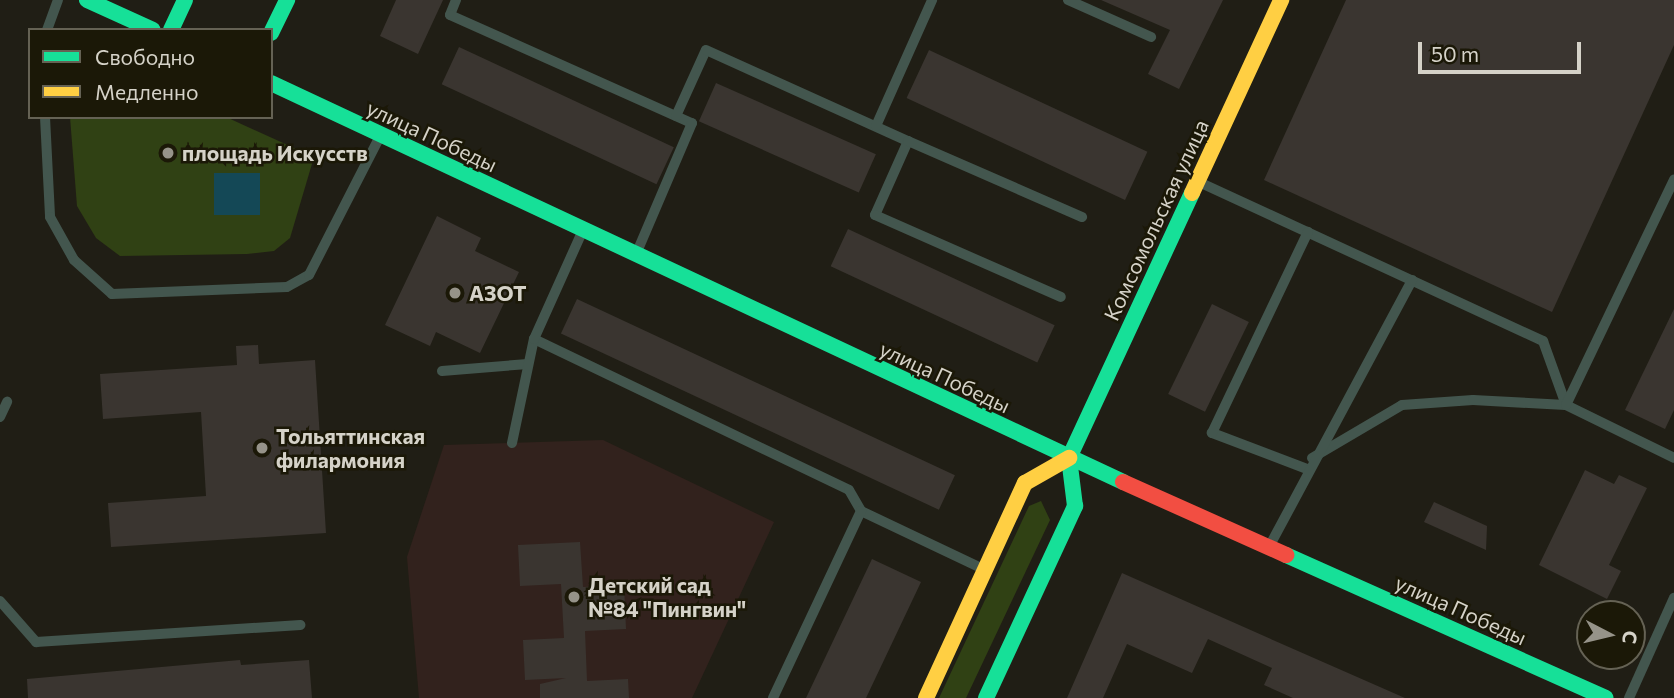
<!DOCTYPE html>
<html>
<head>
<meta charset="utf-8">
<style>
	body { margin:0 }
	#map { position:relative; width:1674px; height:698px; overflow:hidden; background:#201e15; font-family:Commissioner,sans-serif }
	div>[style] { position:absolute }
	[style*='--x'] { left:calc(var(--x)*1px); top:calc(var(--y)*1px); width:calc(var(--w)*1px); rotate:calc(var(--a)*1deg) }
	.education>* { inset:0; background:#32221d }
	.green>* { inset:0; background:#304114 }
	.water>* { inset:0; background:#144856; transform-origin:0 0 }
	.building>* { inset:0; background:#3a3530; transform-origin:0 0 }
	.lane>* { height:10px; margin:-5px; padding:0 5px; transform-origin:5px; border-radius:5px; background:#43564e }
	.fast>* { height:16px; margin:-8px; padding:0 8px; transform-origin:8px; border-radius:8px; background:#16e098 }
	.slow>* { height:16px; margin:-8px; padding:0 8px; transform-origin:8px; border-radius:8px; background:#ffcf43 }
	.jam>* { height:16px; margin:-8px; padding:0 8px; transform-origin:8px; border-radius:8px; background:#f24e42 }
	.dots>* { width:19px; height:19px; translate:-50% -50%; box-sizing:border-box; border:4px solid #1b1807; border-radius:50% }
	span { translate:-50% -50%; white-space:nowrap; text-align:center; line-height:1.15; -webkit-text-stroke:5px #1b1807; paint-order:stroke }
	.street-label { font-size:21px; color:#d5d2c8 }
	.poi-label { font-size:21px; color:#d5d2c8; font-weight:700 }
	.left { translate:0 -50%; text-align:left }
	.legend { position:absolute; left:28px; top:28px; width:245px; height:91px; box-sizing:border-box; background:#1b1807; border:2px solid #656254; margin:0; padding:9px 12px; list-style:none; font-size:21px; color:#d5d2c8 }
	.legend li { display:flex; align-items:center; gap:14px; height:35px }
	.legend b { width:35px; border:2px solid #656254 }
	.north { position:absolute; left:1576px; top:600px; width:70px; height:70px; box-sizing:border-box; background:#1b1807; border:2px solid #656254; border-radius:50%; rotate:97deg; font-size:19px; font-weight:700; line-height:28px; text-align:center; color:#d5d2c8 }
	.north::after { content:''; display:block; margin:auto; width:24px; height:32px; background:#969389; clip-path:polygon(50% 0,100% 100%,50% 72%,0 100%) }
	.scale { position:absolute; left:1418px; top:42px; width:163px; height:32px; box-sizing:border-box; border:4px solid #d5d2c8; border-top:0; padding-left:9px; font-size:21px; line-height:24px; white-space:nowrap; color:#d5d2c8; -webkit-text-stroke:5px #1b1807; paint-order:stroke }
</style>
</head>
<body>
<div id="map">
	<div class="education">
		<div style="clip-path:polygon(603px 440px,774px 522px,692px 698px,419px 698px,407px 557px,444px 445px)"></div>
	</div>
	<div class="green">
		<div style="clip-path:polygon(70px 117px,226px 117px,314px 157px,290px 238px,274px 251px,247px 254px,120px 256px,96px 238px,77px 206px)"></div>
		<div style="clip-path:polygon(1041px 501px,1050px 520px,966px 698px,939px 698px,1029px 506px)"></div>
	</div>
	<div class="water">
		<div style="left:214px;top:173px;width:46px;height:42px"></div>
	</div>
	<div class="building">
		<div style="clip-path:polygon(396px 0,443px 0,418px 54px,380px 36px)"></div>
		<div style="clip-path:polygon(1101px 0,1223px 0,1179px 89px,1148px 74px,1170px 30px)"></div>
		<div style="clip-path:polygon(1346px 0,1674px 0,1674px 45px,1552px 312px,1264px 180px)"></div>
		<div style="left:459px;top:47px;width:237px;height:41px;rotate:25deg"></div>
		<div style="left:929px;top:50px;width:241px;height:53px;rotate:25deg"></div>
		<div style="left:716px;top:83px;width:175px;height:42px;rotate:24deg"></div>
		<div style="clip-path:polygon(437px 216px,481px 238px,475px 251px,519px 272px,480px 353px,436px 332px,430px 346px,385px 325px)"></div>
		<div style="left:848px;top:229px;width:228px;height:41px;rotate:25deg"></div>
		<div style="left:577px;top:299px;width:417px;height:38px;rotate:25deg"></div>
		<div style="left:1212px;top:304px;width:41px;height:100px;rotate:26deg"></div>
		<div style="clip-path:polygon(1674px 309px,1674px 410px,1665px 429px,1625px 410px)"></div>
		<div style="clip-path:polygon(258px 345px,259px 364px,315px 360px,326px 533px,111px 547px,108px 503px,206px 496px,201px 412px,103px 419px,100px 374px,237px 365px,236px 346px)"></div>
		<div style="clip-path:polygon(1585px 470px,1614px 484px,1619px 475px,1647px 488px,1609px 565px,1621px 571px,1607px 599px,1539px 565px)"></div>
		<div style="clip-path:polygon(1434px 502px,1487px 526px,1486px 550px,1424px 522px)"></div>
		<div style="clip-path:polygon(580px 542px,583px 587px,624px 585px,626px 629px,585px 631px,587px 681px,628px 679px,629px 698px,540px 698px,540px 684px,566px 678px,525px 680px,523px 640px,564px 638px,561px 584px,520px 586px,518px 545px)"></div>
		<div style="clip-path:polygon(872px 559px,921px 582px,866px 698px,806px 698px)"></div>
		<div style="clip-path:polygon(1122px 573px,1282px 644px,1405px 698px,1293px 698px,1264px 685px,1272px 668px,1208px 639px,1192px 673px,1127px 644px,1103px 698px,1067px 698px)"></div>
		<div style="clip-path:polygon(240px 660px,241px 665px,309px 660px,312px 698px,28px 698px,27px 679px)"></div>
	</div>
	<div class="lane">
		<div style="--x:456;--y:0;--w:16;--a:112"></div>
		<div style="--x:450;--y:15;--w:265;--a:24.1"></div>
		<div style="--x:692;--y:123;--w:142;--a:113.1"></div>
		<div style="--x:1068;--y:0;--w:91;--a:24"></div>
		<div style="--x:47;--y:30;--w:32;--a:-70"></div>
		<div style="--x:676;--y:116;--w:72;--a:-65.6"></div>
		<div style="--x:706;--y:50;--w:222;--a:24.3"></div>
		<div style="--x:908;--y:141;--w:81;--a:114"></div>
		<div style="--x:875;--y:215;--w:203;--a:23.8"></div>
		<div style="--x:45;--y:117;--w:100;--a:87.1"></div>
		<div style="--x:50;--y:217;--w:49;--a:60.8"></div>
		<div style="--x:74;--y:260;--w:51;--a:41.8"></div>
		<div style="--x:112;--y:294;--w:175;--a:-2.3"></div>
		<div style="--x:287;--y:287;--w:25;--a:-29"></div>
		<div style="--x:309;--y:275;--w:156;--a:-62.9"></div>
		<div style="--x:876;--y:126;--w:138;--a:-66"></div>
		<div style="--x:908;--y:141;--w:190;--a:23.6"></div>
		<div style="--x:1201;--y:183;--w:377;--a:24.8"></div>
		<div style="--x:1543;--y:341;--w:68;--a:70.2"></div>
		<div style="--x:1566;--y:405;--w:120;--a:26.1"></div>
		<div style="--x:534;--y:339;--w:349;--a:25.6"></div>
		<div style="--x:849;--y:490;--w:24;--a:60"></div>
		<div style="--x:861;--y:511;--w:133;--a:25.4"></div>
		<div style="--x:442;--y:371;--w:86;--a:-4.7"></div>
		<div style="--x:0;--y:417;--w:17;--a:-65"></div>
		<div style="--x:512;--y:443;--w:106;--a:-78.1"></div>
		<div style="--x:534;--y:339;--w:117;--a:-65.8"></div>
		<div style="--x:1312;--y:458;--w:104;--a:-30.5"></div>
		<div style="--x:1402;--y:405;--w:71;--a:-4"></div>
		<div style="--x:1473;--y:400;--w:93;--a:3.1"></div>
		<div style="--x:1566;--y:405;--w:250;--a:-64.4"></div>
		<div style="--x:1307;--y:469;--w:102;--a:-159.2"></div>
		<div style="--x:1212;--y:433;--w:223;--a:-64.5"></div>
		<div style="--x:1269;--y:547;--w:303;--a:-61.8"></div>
		<div style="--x:0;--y:601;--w:55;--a:48.7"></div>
		<div style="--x:36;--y:642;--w:265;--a:-3.7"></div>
		<div style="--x:773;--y:698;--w:207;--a:-64.8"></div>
		<div style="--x:1629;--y:698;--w:110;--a:-65.8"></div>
	</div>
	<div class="fast">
		<div style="--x:87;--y:0;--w:72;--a:24.4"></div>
		<div style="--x:171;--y:30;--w:33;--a:-65"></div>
		<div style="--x:271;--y:33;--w:37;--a:-64"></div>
		<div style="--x:271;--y:83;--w:941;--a:25.09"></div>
		<div style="--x:1286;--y:555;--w:350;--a:24.1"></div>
		<div style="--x:986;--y:698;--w:212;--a:-65.1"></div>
		<div style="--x:1075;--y:506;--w:48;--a:-97.1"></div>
		<div style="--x:1069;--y:458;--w:292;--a:-65.1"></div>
	</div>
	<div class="slow">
		<div style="--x:1192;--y:193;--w:213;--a:-65.2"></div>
		<div style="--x:926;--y:698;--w:237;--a:-65.3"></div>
		<div style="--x:1025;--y:483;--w:51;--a:-29.6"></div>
	</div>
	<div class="jam">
		<div style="--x:1123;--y:482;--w:179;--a:24.1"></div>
	</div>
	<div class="dots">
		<div style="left:168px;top:153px;background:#969389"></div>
		<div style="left:455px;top:293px;background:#969389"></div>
		<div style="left:262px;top:448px;background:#969389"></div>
		<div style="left:574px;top:597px;background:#969389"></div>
	</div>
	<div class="street-label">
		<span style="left:432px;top:136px;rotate:25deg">улица Победы</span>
		<span style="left:1156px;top:220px;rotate:-65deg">Комсомольская улица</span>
		<span style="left:945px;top:377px;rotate:25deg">улица Победы</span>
		<span style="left:1461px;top:610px;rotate:24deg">улица Победы</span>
	</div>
	<div class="poi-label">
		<span class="left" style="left:182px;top:153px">площадь Искусств</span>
		<span class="left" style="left:469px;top:293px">АЗОТ</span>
		<span class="left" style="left:276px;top:448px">Тольяттинская<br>филармония</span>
		<span class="left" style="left:588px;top:597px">Детский сад<br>№84 "Пингвин"</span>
	</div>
	<ul class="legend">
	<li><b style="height:9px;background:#16e098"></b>Свободно</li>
	<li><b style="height:9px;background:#ffcf43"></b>Медленно</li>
	</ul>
	<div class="north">С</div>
	<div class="scale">50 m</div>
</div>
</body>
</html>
